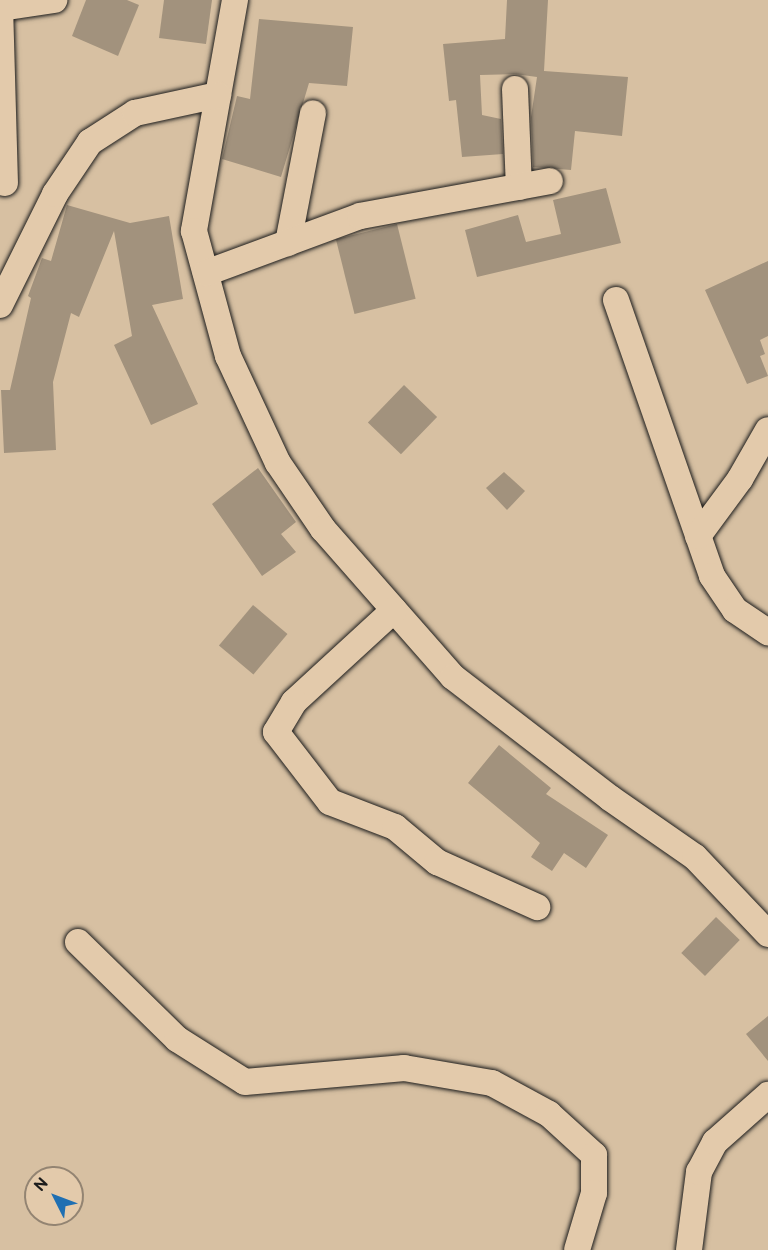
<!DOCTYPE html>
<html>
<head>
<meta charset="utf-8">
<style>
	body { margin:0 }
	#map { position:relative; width:768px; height:1250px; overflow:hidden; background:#d7c0a2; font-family:"Balsamiq Sans",sans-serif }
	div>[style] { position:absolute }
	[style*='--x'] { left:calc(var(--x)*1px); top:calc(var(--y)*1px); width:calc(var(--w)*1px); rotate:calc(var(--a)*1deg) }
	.building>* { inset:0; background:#a2927d; transform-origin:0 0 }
	.roads { filter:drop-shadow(0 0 2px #1c1c1c) drop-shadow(0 0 2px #1c1c1c) }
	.street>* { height:26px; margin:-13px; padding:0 13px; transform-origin:13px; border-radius:13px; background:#e3caab }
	span { translate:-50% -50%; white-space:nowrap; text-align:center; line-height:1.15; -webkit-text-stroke:6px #e3caab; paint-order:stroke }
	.north { position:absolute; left:24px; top:1166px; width:60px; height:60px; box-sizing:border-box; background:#e3caab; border:2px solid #938472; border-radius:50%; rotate:312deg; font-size:16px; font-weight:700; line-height:24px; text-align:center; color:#1c1c1c }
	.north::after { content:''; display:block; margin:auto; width:21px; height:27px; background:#1f6fb2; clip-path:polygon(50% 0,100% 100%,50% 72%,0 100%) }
</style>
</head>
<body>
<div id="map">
	<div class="building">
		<div style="clip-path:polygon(86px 0,127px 0,139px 5px,118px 56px,72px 36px)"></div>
		<div style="clip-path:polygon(164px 0,212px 0,206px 44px,159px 38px)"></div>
		<div style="clip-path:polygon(507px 0,548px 0,544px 71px,628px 77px,622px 136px,575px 131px,571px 170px,533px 167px,531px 117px,537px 77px,515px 74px,480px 75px,482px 115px,501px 119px,503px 154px,462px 157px,456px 100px,449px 101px,443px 44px,505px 39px)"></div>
		<div style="clip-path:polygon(259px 19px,353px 27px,347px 86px,309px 83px,281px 177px,222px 159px,237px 96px,250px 99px)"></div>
		<div style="clip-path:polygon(606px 188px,621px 243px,477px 277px,465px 230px,518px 215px,526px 242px,561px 234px,553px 200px)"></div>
		<div style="clip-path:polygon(67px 205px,130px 223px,169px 216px,183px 299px,152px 305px,198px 404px,151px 425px,114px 345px,132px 336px,114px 231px,79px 317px,71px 313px,53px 382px,56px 450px,4px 453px,1px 390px,10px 390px,31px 298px,28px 296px,42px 258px,51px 261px)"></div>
		<div style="left:397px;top:224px;width:77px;height:63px;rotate:76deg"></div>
		<div style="clip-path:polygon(768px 261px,768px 336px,760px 340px,765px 354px,760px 356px,768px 376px,747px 384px,705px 290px)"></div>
		<div style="left:404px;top:385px;width:46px;height:52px;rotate:44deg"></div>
		<div style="clip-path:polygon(258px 468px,296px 522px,281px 534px,296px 552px,262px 576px,212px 504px)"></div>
		<div style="clip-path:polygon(504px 472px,525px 491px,507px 510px,486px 488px)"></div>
		<div style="left:253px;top:605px;width:45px;height:53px;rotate:40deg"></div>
		<div style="clip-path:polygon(499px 745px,551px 788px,546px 794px,608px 835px,586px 868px,564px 853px,552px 871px,531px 857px,540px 843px,468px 783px)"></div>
		<div style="left:716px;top:917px;width:33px;height:50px;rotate:44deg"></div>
		<div style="clip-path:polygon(768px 1016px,768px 1061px,746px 1034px)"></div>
	</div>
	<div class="roads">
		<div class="street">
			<div style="--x:235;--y:0;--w:235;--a:100.1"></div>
			<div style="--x:194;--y:231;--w:130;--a:74.8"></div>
			<div style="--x:228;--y:356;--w:118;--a:65"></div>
			<div style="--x:278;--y:463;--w:80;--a:55.7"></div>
			<div style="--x:323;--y:529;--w:197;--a:48.7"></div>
			<div style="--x:453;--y:677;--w:198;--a:37.6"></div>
			<div style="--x:610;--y:798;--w:103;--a:34.8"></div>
			<div style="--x:695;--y:857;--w:106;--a:46.5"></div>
			<div style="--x:0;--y:5;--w:178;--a:88.4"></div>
			<div style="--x:1;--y:8;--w:54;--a:-8.6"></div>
			<div style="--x:515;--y:89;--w:98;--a:87.7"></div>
			<div style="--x:288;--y:243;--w:132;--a:-79.1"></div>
			<div style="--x:206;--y:273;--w:164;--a:-20.3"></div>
			<div style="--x:360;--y:216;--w:193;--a:-10.4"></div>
			<div style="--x:616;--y:300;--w:292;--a:70.8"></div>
			<div style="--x:712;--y:576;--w:41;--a:55.9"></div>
			<div style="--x:735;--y:610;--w:40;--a:34"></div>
			<div style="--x:0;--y:305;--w:124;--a:-63.6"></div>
			<div style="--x:55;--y:194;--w:63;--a:-56.1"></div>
			<div style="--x:90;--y:142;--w:54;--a:-32.8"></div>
			<div style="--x:135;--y:113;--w:85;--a:-12.2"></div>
			<div style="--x:698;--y:536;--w:71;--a:-53.6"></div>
			<div style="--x:740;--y:479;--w:56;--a:-60.3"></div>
			<div style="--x:394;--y:610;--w:136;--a:137.4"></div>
			<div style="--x:294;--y:702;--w:35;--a:121"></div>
			<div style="--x:276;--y:732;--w:88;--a:52.4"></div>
			<div style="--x:330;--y:802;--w:70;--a:21"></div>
			<div style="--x:395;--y:827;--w:55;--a:39.8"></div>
			<div style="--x:437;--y:862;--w:110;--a:24.2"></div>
			<div style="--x:78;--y:942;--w:139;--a:44.4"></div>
			<div style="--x:177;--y:1039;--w:80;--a:32.3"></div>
			<div style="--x:245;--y:1082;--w:160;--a:-5"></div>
			<div style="--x:404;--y:1068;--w:89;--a:9.7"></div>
			<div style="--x:492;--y:1083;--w:65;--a:28.5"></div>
			<div style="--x:549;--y:1114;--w:61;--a:42.3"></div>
			<div style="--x:594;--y:1155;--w:38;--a:90"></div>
			<div style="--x:594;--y:1193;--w:59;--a:106.6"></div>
			<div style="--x:689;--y:1250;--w:79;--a:-82.7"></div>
			<div style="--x:699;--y:1172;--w:34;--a:-62"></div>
			<div style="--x:715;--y:1142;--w:71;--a:-41.6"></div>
		</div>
	</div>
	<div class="north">N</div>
</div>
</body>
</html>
